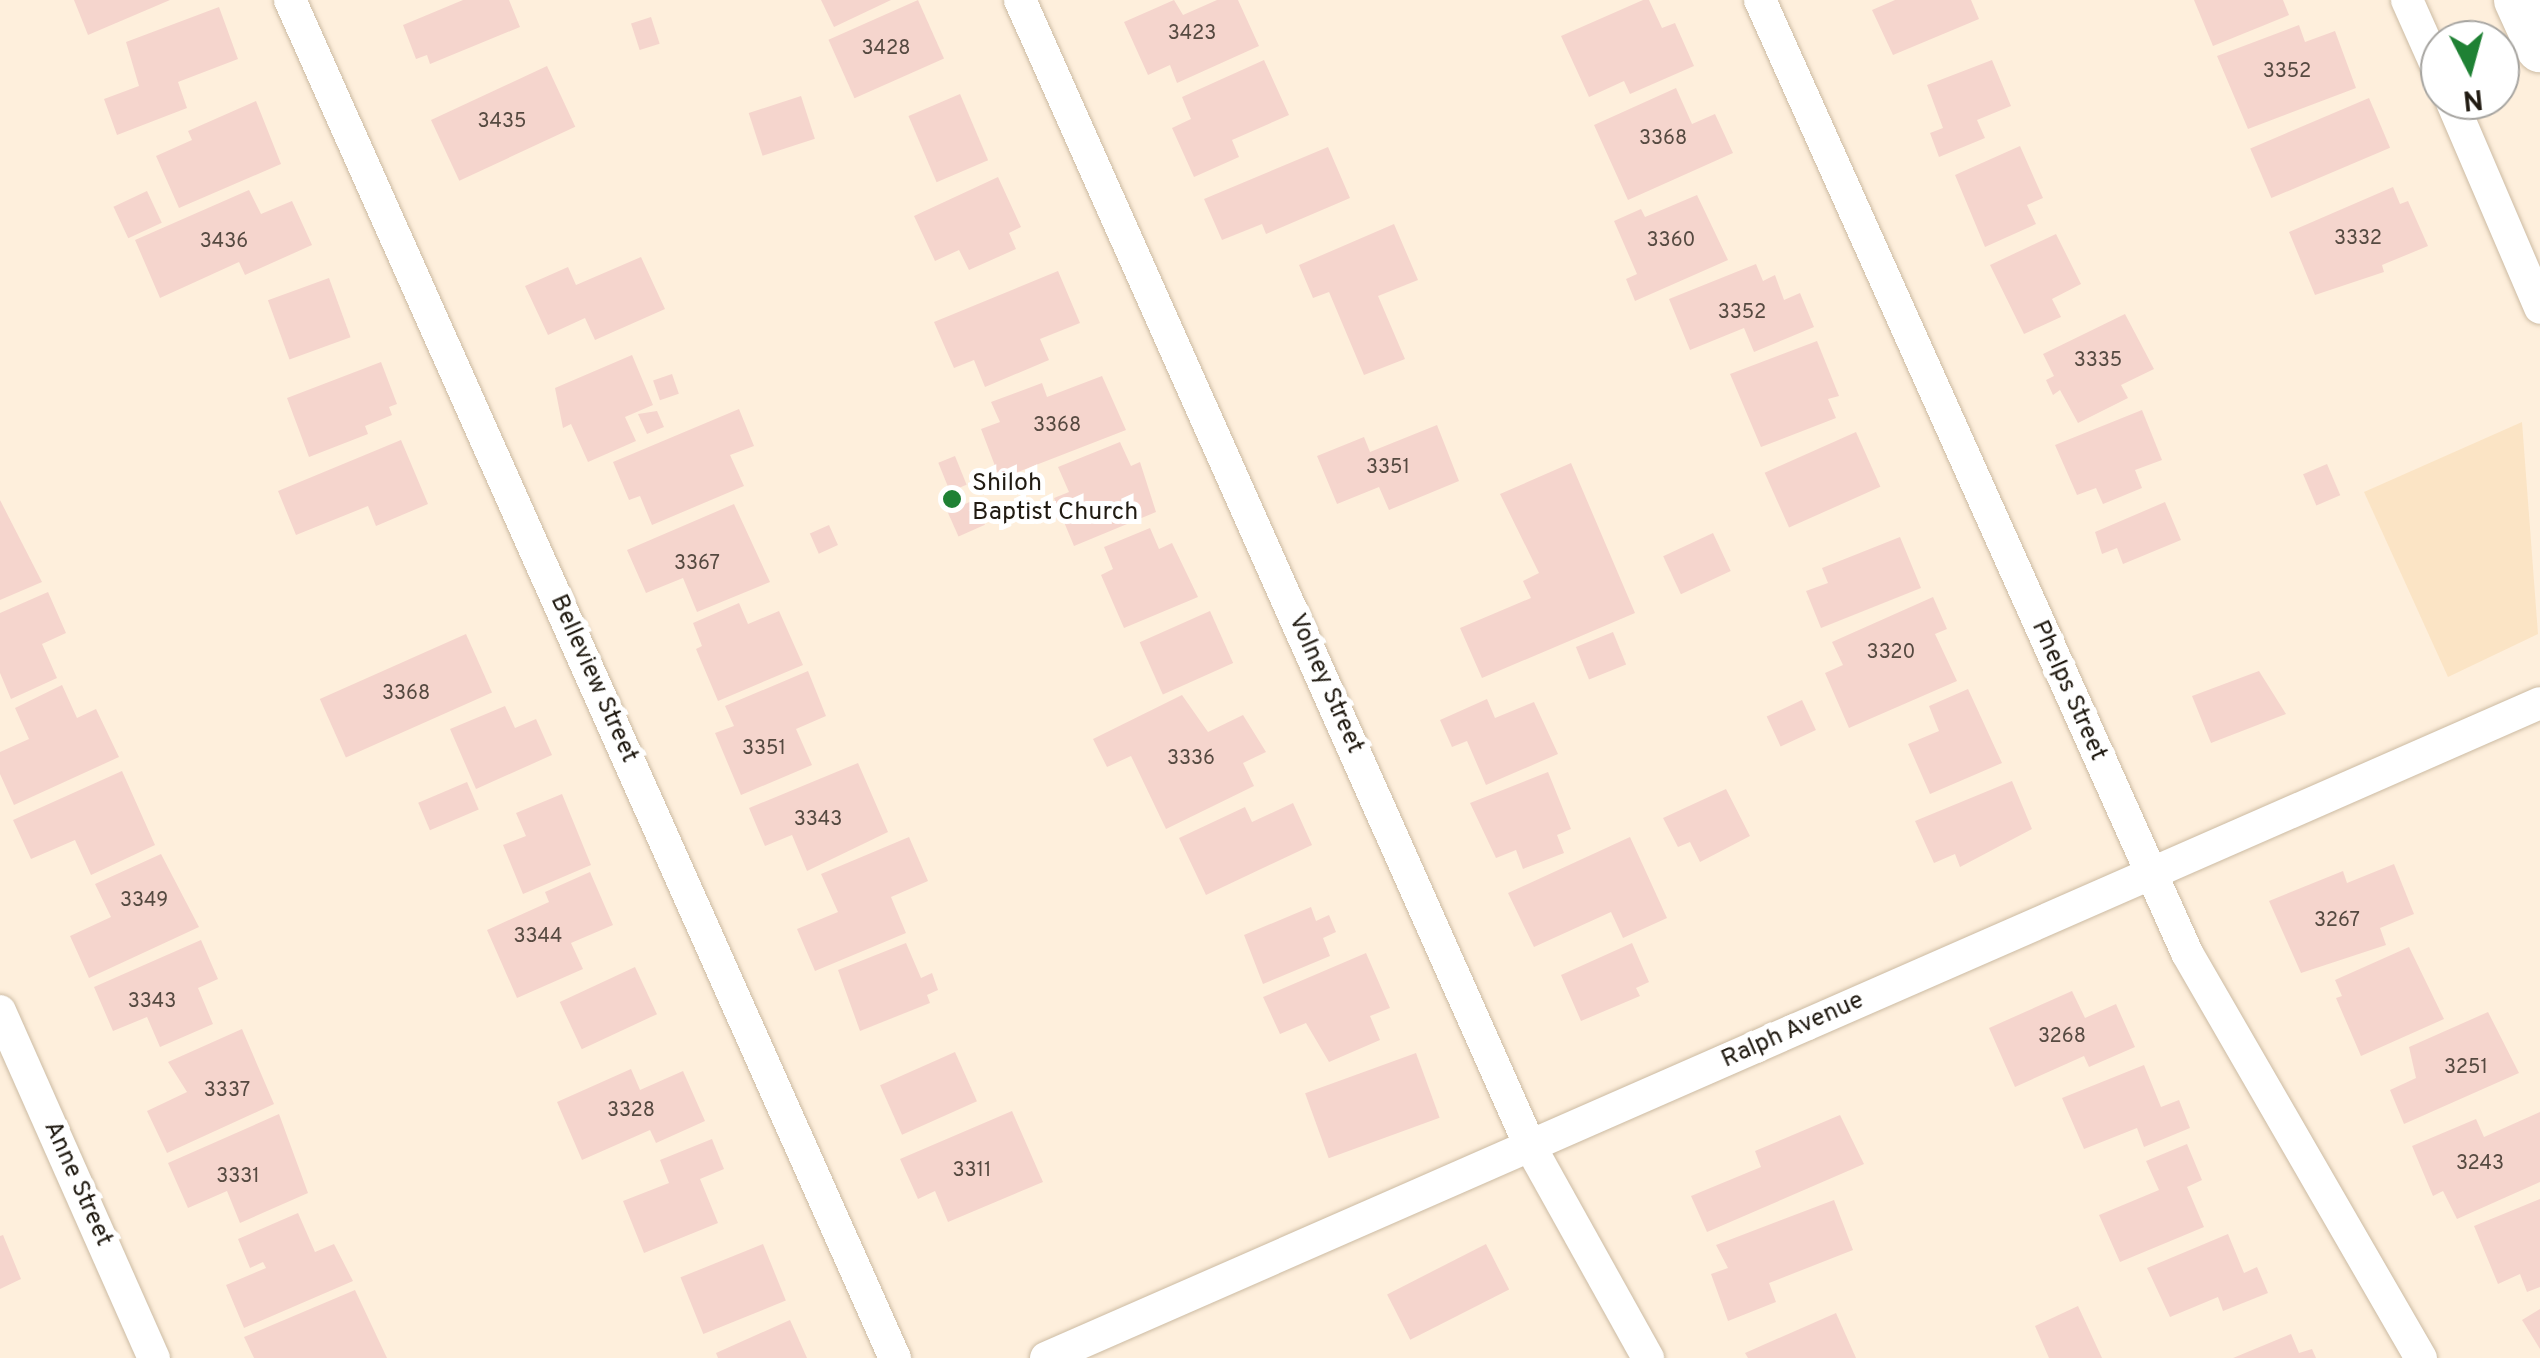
<!DOCTYPE html>
<html>
<head>
<meta charset="utf-8">
<style>
	body { margin:0 }
	#map { position:relative; width:2540px; height:1358px; overflow:hidden; background:#feefdc; font-family:Overpass,sans-serif }
	div>[style] { position:absolute }
	[style*='--x'] { left:calc(var(--x)*1px); top:calc(var(--y)*1px); width:calc(var(--w)*1px); rotate:calc(var(--a)*1deg) }
	.built>* { inset:0; background:#fbe4c5 }
	.building>* { inset:0; background:#f5d5cd; transform-origin:0 0 }
	.roads { filter:drop-shadow(0 0 2px #ccbba3) drop-shadow(0 0 2px #ccbba3) }
	.street>* { height:32px; margin:-16px; padding:0 16px; transform-origin:16px; border-radius:16px; background:#fff }
	.secondary>* { height:48px; margin:-24px; padding:0 24px; transform-origin:24px; border-radius:24px; background:#fff }
	.dots>* { width:28px; height:28px; translate:-50% -50%; box-sizing:border-box; border:5px solid #fff; border-radius:50% }
	span { translate:-50% -50%; white-space:nowrap; text-align:center; line-height:1.15; -webkit-text-stroke:10px #fff; paint-order:stroke }
	.number-label { font-size:20px; color:#564a41 }
	.number-label span { -webkit-text-stroke-width:0 }
	.poi-label { font-size:25px; color:#211b12 }
	.left { translate:0 -50%; text-align:left }
	.street-label { font-size:25px; color:#211b12 }
	.north { position:absolute; left:2420px; top:20px; width:100px; height:100px; box-sizing:border-box; background:#fff; border:2px solid #a6a4a0; border-radius:50%; rotate:174deg; font-size:28px; font-weight:700; line-height:40px; text-align:center; color:#211b12 }
	.north::after { content:''; display:block; margin:auto; width:35px; height:45px; background:#1f8134; clip-path:polygon(50% 0,100% 100%,50% 72%,0 100%) }
</style>
</head>
<body>
<div id="map">
	<div class="built">
		<div style="clip-path:polygon(2522px 422px,2538px 634px,2448px 677px,2364px 492px)"></div>
	</div>
	<div class="building">
		<div style="clip-path:polygon(74px 0,170px 0,88px 35px)"></div>
		<div style="clip-path:polygon(463px 0,509px 0,520px 27px,430px 64px,427px 55px,416px 59px,403px 25px)"></div>
		<div style="clip-path:polygon(821px 0,891px 0,834px 27px)"></div>
		<div style="left:918px;top:0;width:64px;height:98px;rotate:66deg"></div>
		<div style="clip-path:polygon(1174px 0,1183px 15px,1217px 0,1238px 0,1259px 46px,1177px 83px,1170px 65px,1148px 75px,1124px 22px)"></div>
		<div style="clip-path:polygon(1643px 0,1649px 0,1662px 28px,1675px 23px,1694px 66px,1630px 94px,1624px 81px,1589px 97px,1561px 36px)"></div>
		<div style="clip-path:polygon(1895px 0,1971px 0,1979px 19px,1893px 55px,1872px 10px)"></div>
		<div style="clip-path:polygon(2194px 0,2283px 0,2289px 15px,2213px 46px)"></div>
		<div style="clip-path:polygon(219px 7px,238px 59px,178px 82px,187px 108px,117px 135px,104px 99px,139px 86px,126px 42px)"></div>
		<div style="left:651px;top:17px;width:28px;height:21px;rotate:72deg"></div>
		<div style="clip-path:polygon(2299px 25px,2305px 42px,2335px 31px,2356px 88px,2248px 129px,2217px 56px)"></div>
		<div style="clip-path:polygon(1264px 60px,1289px 115px,1232px 140px,1239px 157px,1194px 177px,1172px 128px,1191px 119px,1182px 97px)"></div>
		<div style="clip-path:polygon(1992px 60px,2011px 106px,1977px 120px,1985px 138px,1939px 157px,1930px 133px,1943px 128px,1927px 85px)"></div>
		<div style="left:547px;top:66px;width:67px;height:128px;rotate:65deg"></div>
		<div style="clip-path:polygon(1676px 88px,1692px 124px,1715px 114px,1733px 153px,1628px 200px,1594px 125px)"></div>
		<div style="left:960px;top:94px;width:72px;height:56px;rotate:67deg"></div>
		<div style="left:801px;top:96px;width:45px;height:55px;rotate:72deg"></div>
		<div style="left:2369px;top:98px;width:54px;height:129px;rotate:67deg"></div>
		<div style="clip-path:polygon(256px 101px,281px 164px,179px 208px,156px 156px,192px 140px,188px 131px)"></div>
		<div style="clip-path:polygon(2020px 146px,2043px 198px,2027px 205px,2036px 224px,1985px 247px,1955px 175px)"></div>
		<div style="clip-path:polygon(1328px 147px,1350px 198px,1266px 234px,1262px 224px,1222px 240px,1204px 199px)"></div>
		<div style="clip-path:polygon(998px 177px,1021px 227px,1009px 233px,1016px 249px,969px 270px,959px 250px,935px 261px,914px 216px)"></div>
		<div style="clip-path:polygon(2393px 187px,2400px 204px,2408px 201px,2428px 246px,2382px 265px,2384px 272px,2315px 295px,2289px 232px)"></div>
		<div style="clip-path:polygon(249px 190px,261px 214px,292px 201px,312px 245px,245px 275px,239px 262px,160px 298px,135px 240px)"></div>
		<div style="left:147px;top:191px;width:35px;height:37px;rotate:65deg"></div>
		<div style="clip-path:polygon(1697px 195px,1728px 260px,1635px 301px,1626px 279px,1637px 274px,1614px 221px,1641px 209px,1645px 217px)"></div>
		<div style="clip-path:polygon(1394px 224px,1418px 280px,1378px 296px,1405px 359px,1364px 375px,1329px 292px,1313px 298px,1299px 265px)"></div>
		<div style="clip-path:polygon(2056px 234px,2081px 284px,2052px 299px,2061px 317px,2024px 334px,1990px 265px)"></div>
		<div style="clip-path:polygon(641px 257px,665px 309px,595px 340px,585px 318px,548px 335px,525px 286px,568px 267px,576px 285px)"></div>
		<div style="clip-path:polygon(1756px 264px,1763px 281px,1775px 275px,1784px 300px,1800px 293px,1814px 327px,1754px 352px,1744px 328px,1690px 350px,1669px 299px)"></div>
		<div style="clip-path:polygon(1058px 271px,1080px 323px,1040px 339px,1049px 360px,985px 387px,974px 360px,954px 368px,934px 322px)"></div>
		<div style="left:329px;top:278px;width:63px;height:65px;rotate:70deg"></div>
		<div style="clip-path:polygon(2125px 314px,2154px 369px,2121px 385px,2128px 398px,2078px 423px,2060px 390px,2053px 395px,2046px 380px,2054px 376px,2043px 354px)"></div>
		<div style="clip-path:polygon(1817px 341px,1839px 396px,1828px 399px,1836px 418px,1761px 447px,1730px 374px)"></div>
		<div style="clip-path:polygon(632px 355px,653px 405px,625px 417px,636px 441px,588px 462px,571px 424px,563px 428px,555px 388px)"></div>
		<div style="clip-path:polygon(381px 362px,397px 404px,389px 407px,392px 415px,365px 426px,368px 434px,309px 457px,287px 398px)"></div>
		<div style="left:672px;top:374px;width:21px;height:20px;rotate:71deg"></div>
		<div style="clip-path:polygon(1102px 376px,1126px 430px,1000px 479px,981px 429px,1000px 422px,991px 402px,1042px 383px,1047px 397px)"></div>
		<div style="clip-path:polygon(739px 409px,754px 446px,730px 455px,744px 486px,652px 525px,640px 496px,629px 500px,613px 462px)"></div>
		<div style="clip-path:polygon(2142px 410px,2162px 460px,2135px 470px,2142px 488px,2103px 504px,2096px 488px,2077px 495px,2055px 445px)"></div>
		<div style="clip-path:polygon(657px 411px,664px 427px,647px 434px,638px 414px)"></div>
		<div style="clip-path:polygon(1437px 425px,1459px 481px,1389px 510px,1379px 487px,1337px 504px,1317px 456px,1364px 437px,1370px 452px)"></div>
		<div style="left:1856px;top:432px;width:60px;height:100px;rotate:66deg"></div>
		<div style="clip-path:polygon(401px 440px,428px 504px,376px 526px,368px 506px,296px 535px,278px 491px)"></div>
		<div style="clip-path:polygon(1120px 442px,1131px 466px,1140px 462px,1156px 512px,1074px 546px,1054px 498px,1069px 492px,1058px 467px)"></div>
		<div style="left:955px;top:456px;width:31px;height:18px;rotate:68deg"></div>
		<div style="clip-path:polygon(1571px 463px,1635px 613px,1482px 678px,1460px 628px,1531px 598px,1523px 581px,1539px 573px,1500px 494px)"></div>
		<div style="left:2327px;top:464px;width:34px;height:26px;rotate:67deg"></div>
		<div style="clip-path:polygon(0 500px,42px 582px,0 600px)"></div>
		<div style="left:974px;top:500px;width:27px;height:29px;rotate:66deg"></div>
		<div style="clip-path:polygon(2165px 502px,2181px 540px,2123px 564px,2117px 548px,2102px 554px,2095px 532px)"></div>
		<div style="clip-path:polygon(734px 504px,770px 582px,697px 612px,683px 578px,646px 593px,627px 550px)"></div>
		<div style="left:829px;top:525px;width:22px;height:21px;rotate:66deg"></div>
		<div style="clip-path:polygon(1150px 528px,1159px 549px,1172px 543px,1198px 597px,1124px 628px,1101px 575px,1113px 569px,1104px 547px)"></div>
		<div style="left:1713px;top:533px;width:42px;height:55px;rotate:65deg"></div>
		<div style="clip-path:polygon(1900px 537px,1921px 588px,1821px 628px,1806px 591px,1828px 583px,1822px 568px)"></div>
		<div style="clip-path:polygon(48px 592px,66px 633px,42px 644px,57px 678px,11px 699px,0 673px,0 613px)"></div>
		<div style="clip-path:polygon(1933px 597px,1947px 629px,1935px 634px,1957px 681px,1849px 728px,1825px 673px,1843px 665px,1832px 642px)"></div>
		<div style="clip-path:polygon(739px 603px,748px 624px,779px 611px,803px 665px,718px 701px,696px 649px,702px 646px,693px 623px)"></div>
		<div style="left:1210px;top:611px;width:57px;height:77px;rotate:66deg"></div>
		<div style="left:1613px;top:632px;width:35px;height:40px;rotate:68deg"></div>
		<div style="left:466px;top:634px;width:64px;height:160px;rotate:66deg"></div>
		<div style="clip-path:polygon(808px 671px,826px 716px,796px 729px,812px 765px,741px 795px,715px 733px,734px 726px,725px 706px)"></div>
		<div style="clip-path:polygon(2259px 671px,2286px 714px,2211px 743px,2192px 696px)"></div>
		<div style="clip-path:polygon(62px 685px,77px 718px,96px 709px,119px 757px,14px 805px,0 774px,0 752px,29px 739px,15px 708px)"></div>
		<div style="clip-path:polygon(1968px 689px,2002px 763px,1930px 794px,1908px 744px,1939px 731px,1929px 706px)"></div>
		<div style="clip-path:polygon(1182px 695px,1208px 732px,1243px 715px,1266px 752px,1243px 763px,1254px 786px,1166px 829px,1131px 756px,1107px 767px,1093px 739px)"></div>
		<div style="clip-path:polygon(1487px 699px,1495px 718px,1534px 702px,1558px 754px,1486px 785px,1467px 741px,1452px 747px,1440px 720px)"></div>
		<div style="left:1802px;top:700px;width:33px;height:39px;rotate:65deg"></div>
		<div style="clip-path:polygon(505px 706px,515px 728px,536px 719px,552px 755px,476px 789px,450px 729px)"></div>
		<div style="clip-path:polygon(858px 763px,888px 832px,807px 871px,792px 835px,765px 846px,749px 808px)"></div>
		<div style="clip-path:polygon(122px 771px,155px 845px,91px 875px,75px 840px,31px 859px,13px 820px)"></div>
		<div style="clip-path:polygon(1548px 772px,1571px 829px,1557px 835px,1564px 853px,1523px 869px,1516px 850px,1496px 858px,1470px 803px)"></div>
		<div style="clip-path:polygon(2012px 781px,2032px 829px,1960px 867px,1955px 854px,1934px 863px,1915px 821px)"></div>
		<div style="left:467px;top:782px;width:30px;height:53px;rotate:67deg"></div>
		<div style="clip-path:polygon(1726px 789px,1750px 836px,1700px 862px,1690px 842px,1678px 847px,1663px 818px)"></div>
		<div style="clip-path:polygon(562px 794px,591px 865px,523px 894px,503px 845px,526px 836px,516px 813px)"></div>
		<div style="clip-path:polygon(1293px 803px,1312px 845px,1206px 895px,1179px 838px,1245px 807px,1252px 822px)"></div>
		<div style="clip-path:polygon(909px 837px,928px 881px,891px 897px,906px 933px,815px 971px,797px 929px,838px 912px,821px 874px)"></div>
		<div style="clip-path:polygon(1630px 837px,1667px 918px,1623px 938px,1611px 912px,1534px 947px,1508px 893px)"></div>
		<div style="clip-path:polygon(161px 854px,199px 927px,89px 978px,70px 936px,111px 917px,95px 884px)"></div>
		<div style="clip-path:polygon(2394px 864px,2414px 914px,2380px 928px,2386px 945px,2301px 973px,2269px 901px,2343px 871px,2347px 883px)"></div>
		<div style="clip-path:polygon(590px 872px,613px 925px,571px 943px,583px 969px,517px 998px,487px 930px,549px 902px,545px 892px)"></div>
		<div style="clip-path:polygon(1311px 907px,1316px 921px,1329px 915px,1336px 932px,1323px 938px,1330px 956px,1263px 984px,1244px 935px)"></div>
		<div style="clip-path:polygon(201px 940px,218px 979px,198px 988px,213px 1024px,160px 1047px,147px 1017px,113px 1031px,94px 987px)"></div>
		<div style="clip-path:polygon(906px 943px,921px 978px,932px 973px,938px 990px,927px 995px,930px 1003px,860px 1031px,838px 970px)"></div>
		<div style="clip-path:polygon(1632px 943px,1649px 982px,1636px 988px,1640px 996px,1581px 1021px,1561px 975px)"></div>
		<div style="clip-path:polygon(2409px 947px,2444px 1019px,2361px 1056px,2336px 998px,2342px 996px,2335px 980px)"></div>
		<div style="clip-path:polygon(1366px 953px,1390px 1008px,1370px 1016px,1380px 1040px,1329px 1062px,1306px 1023px,1280px 1034px,1263px 997px)"></div>
		<div style="left:635px;top:967px;width:52px;height:83px;rotate:65deg"></div>
		<div style="clip-path:polygon(2072px 991px,2085px 1018px,2116px 1004px,2135px 1047px,2089px 1067px,2084px 1056px,2015px 1087px,1989px 1028px)"></div>
		<div style="clip-path:polygon(2488px 1012px,2519px 1073px,2404px 1124px,2390px 1090px,2416px 1078px,2409px 1047px)"></div>
		<div style="clip-path:polygon(242px 1029px,274px 1104px,167px 1153px,147px 1111px,187px 1092px,168px 1062px)"></div>
		<div style="left:955px;top:1052px;width:54px;height:82px;rotate:66deg"></div>
		<div style="left:1416px;top:1053px;width:69px;height:118px;rotate:70deg"></div>
		<div style="clip-path:polygon(2144px 1065px,2161px 1107px,2179px 1100px,2190px 1128px,2144px 1147px,2137px 1128px,2084px 1149px,2062px 1098px)"></div>
		<div style="clip-path:polygon(631px 1069px,640px 1090px,683px 1071px,705px 1121px,656px 1143px,650px 1130px,582px 1160px,557px 1102px)"></div>
		<div style="clip-path:polygon(1012px 1111px,1043px 1182px,948px 1222px,935px 1191px,918px 1199px,900px 1159px)"></div>
		<div style="clip-path:polygon(2540px 1112px,2540px 1182px,2457px 1219px,2443px 1191px,2433px 1196px,2412px 1146px,2476px 1119px,2484px 1137px)"></div>
		<div style="clip-path:polygon(279px 1114px,308px 1193px,240px 1223px,227px 1191px,188px 1208px,168px 1163px)"></div>
		<div style="clip-path:polygon(1840px 1115px,1864px 1164px,1707px 1232px,1691px 1196px,1761px 1167px,1755px 1151px)"></div>
		<div style="clip-path:polygon(712px 1139px,724px 1169px,700px 1179px,718px 1223px,644px 1253px,623px 1201px,669px 1183px,660px 1160px)"></div>
		<div style="clip-path:polygon(2187px 1144px,2202px 1180px,2187px 1187px,2204px 1227px,2120px 1262px,2099px 1215px,2159px 1190px,2146px 1161px)"></div>
		<div style="clip-path:polygon(2540px 1199px,2540px 1287px,2527px 1292px,2520px 1274px,2498px 1284px,2474px 1226px)"></div>
		<div style="clip-path:polygon(1834px 1200px,1853px 1250px,1769px 1283px,1776px 1302px,1728px 1321px,1711px 1274px,1728px 1268px,1716px 1245px)"></div>
		<div style="clip-path:polygon(298px 1213px,315px 1252px,334px 1244px,353px 1281px,244px 1328px,226px 1285px,266px 1268px,263px 1262px,250px 1268px,238px 1239px)"></div>
		<div style="clip-path:polygon(2228px 1234px,2244px 1273px,2257px 1267px,2268px 1293px,2223px 1311px,2218px 1297px,2170px 1317px,2147px 1268px)"></div>
		<div style="clip-path:polygon(3px 1235px,21px 1279px,0 1289px,0 1236px)"></div>
		<div style="left:763px;top:1244px;width:61px;height:89px;rotate:68deg"></div>
		<div style="left:1486px;top:1244px;width:51px;height:111px;rotate:63deg"></div>
		<div style="clip-path:polygon(355px 1290px,387px 1358px,254px 1358px,244px 1337px)"></div>
		<div style="clip-path:polygon(2078px 1306px,2102px 1358px,2049px 1358px,2035px 1326px)"></div>
		<div style="clip-path:polygon(2540px 1309px,2540px 1349px,2522px 1320px)"></div>
		<div style="clip-path:polygon(1836px 1313px,1856px 1358px,1748px 1358px,1745px 1353px)"></div>
		<div style="clip-path:polygon(790px 1320px,807px 1358px,718px 1358px,716px 1353px)"></div>
		<div style="clip-path:polygon(2291px 1334px,2299px 1353px,2312px 1349px,2316px 1358px,2233px 1358px)"></div>
	</div>
	<div class="roads">
		<div class="street">
			<div style="--x:290;--y:0;--w:1487;--a:65.99"></div>
			<div style="--x:1020;--y:0;--w:1254;--a:66.01"></div>
			<div style="--x:1530;--y:1146;--w:243;--a:60.9"></div>
			<div style="--x:1760;--y:0;--w:1044;--a:65.86"></div>
			<div style="--x:2187;--y:953;--w:468;--a:60"></div>
			<div style="--x:2407;--y:0;--w:81;--a:66"></div>
			<div style="--x:2451;--y:100;--w:226;--a:66.8"></div>
			<div style="--x:0;--y:1011;--w:380;--a:66.1"></div>
			<div style="--x:1046;--y:1358;--w:1631;--a:-23.67"></div>
		</div>
		<div class="secondary">
			<div style="--x:2518;--y:0;--w:53;--a:65.4"></div>
		</div>
	</div>
	<div class="dots">
		<div style="left:952px;top:499px;background:#1f8134"></div>
	</div>
	<div class="number-label">
		<span style="left:1192px;top:34px">3423</span>
		<span style="left:886px;top:49px">3428</span>
		<span style="left:2287px;top:72px">3352</span>
		<span style="left:502px;top:122px">3435</span>
		<span style="left:1663px;top:139px">3368</span>
		<span style="left:2358px;top:239px">3332</span>
		<span style="left:1671px;top:241px">3360</span>
		<span style="left:224px;top:242px">3436</span>
		<span style="left:1742px;top:313px">3352</span>
		<span style="left:2098px;top:361px">3335</span>
		<span style="left:1057px;top:426px">3368</span>
		<span style="left:1388px;top:468px">3351</span>
		<span style="left:697px;top:564px">3367</span>
		<span style="left:1891px;top:653px">3320</span>
		<span style="left:406px;top:694px">3368</span>
		<span style="left:764px;top:749px">3351</span>
		<span style="left:1191px;top:759px">3336</span>
		<span style="left:818px;top:820px">3343</span>
		<span style="left:144px;top:901px">3349</span>
		<span style="left:2337px;top:921px">3267</span>
		<span style="left:538px;top:937px">3344</span>
		<span style="left:152px;top:1002px">3343</span>
		<span style="left:2062px;top:1037px">3268</span>
		<span style="left:2466px;top:1068px">3251</span>
		<span style="left:227px;top:1091px">3337</span>
		<span style="left:631px;top:1111px">3328</span>
		<span style="left:2480px;top:1164px">3243</span>
		<span style="left:972px;top:1171px">3311</span>
		<span style="left:238px;top:1177px">3331</span>
	</div>
	<div class="poi-label">
		<span class="left" style="left:972px;top:499px">Shiloh<br>Baptist Church</span>
	</div>
	<div class="street-label">
		<span style="left:593px;top:679px;rotate:66deg">Belleview Street</span>
		<span style="left:1325px;top:684px;rotate:66deg">Volney Street</span>
		<span style="left:2068px;top:691px;rotate:66deg">Phelps Street</span>
		<span style="left:1793px;top:1031px;rotate:-24deg">Ralph Avenue</span>
		<span style="left:77px;top:1184px;rotate:66deg">Anne Street</span>
	</div>
	<div class="north">N</div>
</div>
</body>
</html>
